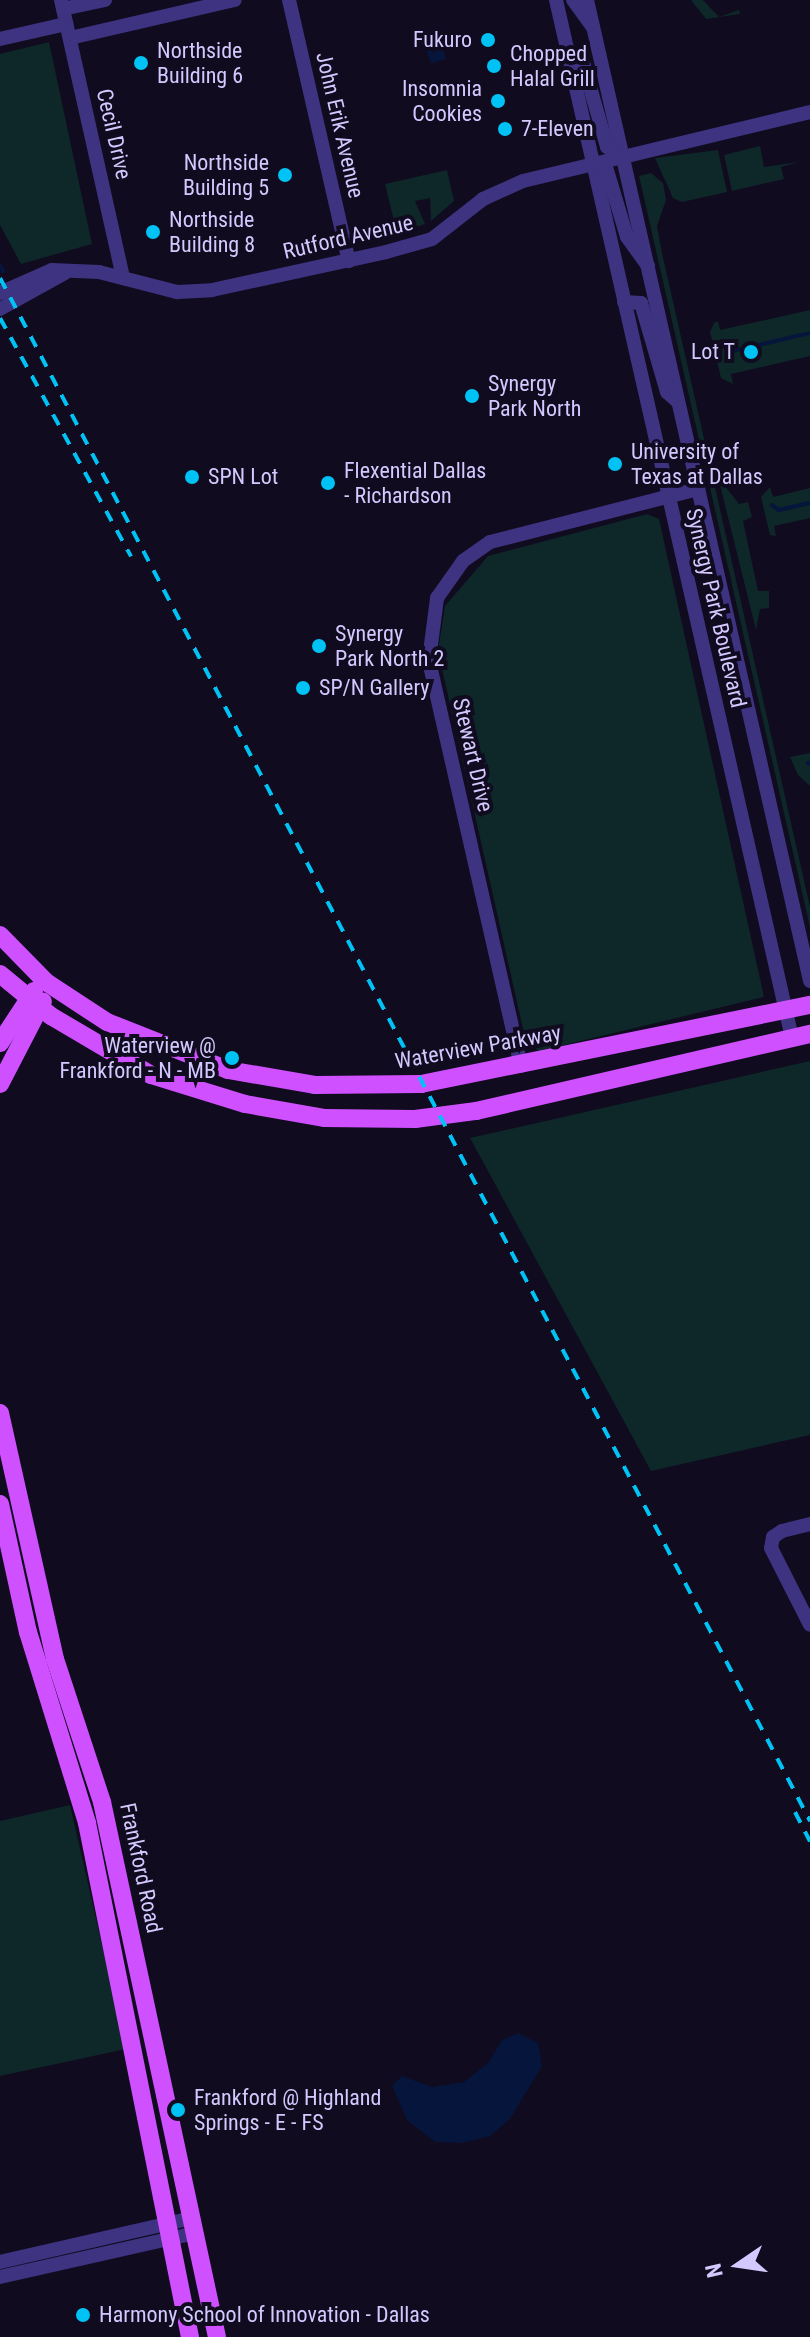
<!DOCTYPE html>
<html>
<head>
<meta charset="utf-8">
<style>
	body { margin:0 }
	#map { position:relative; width:810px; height:2337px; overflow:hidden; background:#100b1f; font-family:"Roboto Condensed",sans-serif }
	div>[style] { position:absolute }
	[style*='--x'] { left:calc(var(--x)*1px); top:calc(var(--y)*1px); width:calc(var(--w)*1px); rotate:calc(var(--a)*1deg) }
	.green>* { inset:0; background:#0e2729 }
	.water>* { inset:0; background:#06153c }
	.stream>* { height:4px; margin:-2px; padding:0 2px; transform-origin:2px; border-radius:2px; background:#06153c }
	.minor>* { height:14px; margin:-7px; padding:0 7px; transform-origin:7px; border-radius:7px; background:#3e3380 }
	.major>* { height:18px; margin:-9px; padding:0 9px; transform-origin:9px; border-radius:9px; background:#cf50ff }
	.rail>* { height:4px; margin-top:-2px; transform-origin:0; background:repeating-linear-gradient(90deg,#00c2f4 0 12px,transparent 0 22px) }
	.dots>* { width:22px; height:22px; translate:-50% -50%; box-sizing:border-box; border:4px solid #100b1f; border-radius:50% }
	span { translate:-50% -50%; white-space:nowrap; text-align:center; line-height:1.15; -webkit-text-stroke:8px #100b1f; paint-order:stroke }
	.poi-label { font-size:22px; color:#d4c9ff }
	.right { translate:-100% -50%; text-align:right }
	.left { translate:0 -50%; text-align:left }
	.street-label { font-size:22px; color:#d4c9ff }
	.north { position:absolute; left:698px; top:2225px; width:80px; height:80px; -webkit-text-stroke:6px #100b1f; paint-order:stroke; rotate:257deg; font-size:22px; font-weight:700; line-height:32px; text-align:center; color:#d4c9ff }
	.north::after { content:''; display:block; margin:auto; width:28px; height:36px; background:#d4c9ff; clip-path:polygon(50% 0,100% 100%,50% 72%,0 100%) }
</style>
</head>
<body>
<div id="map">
	<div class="green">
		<div style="clip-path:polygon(691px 0,703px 0,719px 17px,739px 10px,740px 14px,706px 19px)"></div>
		<div style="clip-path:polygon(49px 42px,92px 244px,21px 264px,0 225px,0 54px)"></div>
		<div style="clip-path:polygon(760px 146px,764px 167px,799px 162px,781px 167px,784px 179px,732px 191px,724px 155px)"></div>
		<div style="clip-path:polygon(718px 150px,727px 192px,682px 202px,673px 198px,655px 158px)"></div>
		<div style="clip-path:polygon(447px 170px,454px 201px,431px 221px,430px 198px,415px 201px,425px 224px,397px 233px,385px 184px)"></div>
		<div style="clip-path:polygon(651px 173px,663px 183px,666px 200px,657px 226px,662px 253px,810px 907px,810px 927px,639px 176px)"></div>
		<div style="clip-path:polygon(810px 310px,810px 356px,731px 374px,733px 384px,721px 378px,710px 332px,714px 323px,718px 321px,720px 330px)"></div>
		<div style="clip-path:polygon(718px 477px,739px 504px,748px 502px,752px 517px,743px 521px,758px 591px,769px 591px,769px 608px,760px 609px,756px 630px)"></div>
		<div style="clip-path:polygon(770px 487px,773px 497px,810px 488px,810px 518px,774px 526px,776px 536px,770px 535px,761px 497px)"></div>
		<div style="clip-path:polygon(647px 514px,659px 519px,764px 997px,539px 1051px,526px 1042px,438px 651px,445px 606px,488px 556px)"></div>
		<div style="clip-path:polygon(810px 753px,810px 786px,798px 775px,790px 757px)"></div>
		<div style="clip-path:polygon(810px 1061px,810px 1435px,651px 1471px,470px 1138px)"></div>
		<div style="clip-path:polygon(70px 1805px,126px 2049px,0 2076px,0 1821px)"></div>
	</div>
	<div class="water">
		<div style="clip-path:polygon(438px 28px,446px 59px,431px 63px,420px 33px)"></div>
		<div style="clip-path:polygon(518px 2033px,538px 2043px,542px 2066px,510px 2119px,490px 2136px,462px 2143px,435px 2142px,407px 2120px,392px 2086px,402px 2076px,432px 2087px,464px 2082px,488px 2063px,502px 2040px)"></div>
	</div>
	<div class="stream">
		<div style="--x:0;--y:265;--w:7;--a:63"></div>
		<div style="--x:728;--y:352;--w:84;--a:-13"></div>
		<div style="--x:772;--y:505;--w:9;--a:36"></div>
		<div style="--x:779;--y:510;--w:32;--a:-13"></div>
		<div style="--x:808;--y:763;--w:2;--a:27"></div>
	</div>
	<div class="minor">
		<div style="--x:61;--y:0;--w:285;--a:77.4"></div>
		<div style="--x:289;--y:0;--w:268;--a:77.1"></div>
		<div style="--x:556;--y:0;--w:1064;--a:77.19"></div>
		<div style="--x:573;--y:0;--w:34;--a:54"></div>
		<div style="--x:587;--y:0;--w:1006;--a:77.19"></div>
		<div style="--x:63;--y:9;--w:43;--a:-12.1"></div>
		<div style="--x:70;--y:38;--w:169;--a:-13"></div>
		<div style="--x:0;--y:39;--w:68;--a:-12.8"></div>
		<div style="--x:568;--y:52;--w:21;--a:41"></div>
		<div style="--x:584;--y:66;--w:84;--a:74.1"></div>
		<div style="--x:607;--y:147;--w:16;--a:22"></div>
		<div style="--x:592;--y:161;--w:15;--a:23"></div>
		<div style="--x:606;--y:167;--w:73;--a:73.3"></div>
		<div style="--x:627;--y:237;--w:36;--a:54"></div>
		<div style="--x:0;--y:293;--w:57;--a:-23.9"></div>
		<div style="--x:52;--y:270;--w:47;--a:2.4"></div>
		<div style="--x:99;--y:272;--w:81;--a:14.4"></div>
		<div style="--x:177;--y:292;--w:35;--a:-3"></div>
		<div style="--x:212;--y:290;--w:178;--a:-12.3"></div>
		<div style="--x:386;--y:252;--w:48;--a:-15.8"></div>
		<div style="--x:432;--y:239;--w:65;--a:-38.1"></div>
		<div style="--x:483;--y:199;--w:44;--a:-24.2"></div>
		<div style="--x:523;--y:181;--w:295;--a:-13.5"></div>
		<div style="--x:624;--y:302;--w:17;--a:3"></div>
		<div style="--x:641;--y:303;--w:93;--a:73.7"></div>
		<div style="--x:667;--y:392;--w:15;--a:42"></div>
		<div style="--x:0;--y:309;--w:74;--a:-29"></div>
		<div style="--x:521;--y:1066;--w:416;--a:-102.8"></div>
		<div style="--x:429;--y:660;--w:63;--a:-82.6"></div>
		<div style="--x:437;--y:598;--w:45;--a:-54.9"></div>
		<div style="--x:463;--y:561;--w:33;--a:-35"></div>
		<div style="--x:490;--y:542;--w:215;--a:-14.3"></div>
		<div style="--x:810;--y:1524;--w:29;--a:166"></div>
		<div style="--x:782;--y:1531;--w:11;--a:146"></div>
		<div style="--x:773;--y:1537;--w:11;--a:100"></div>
		<div style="--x:771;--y:1548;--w:86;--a:63.1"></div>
		<div style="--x:0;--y:2262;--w:197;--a:-12.9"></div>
		<div style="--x:0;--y:2277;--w:200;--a:-12.7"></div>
	</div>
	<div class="major">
		<div style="--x:0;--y:935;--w:66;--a:45.6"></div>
		<div style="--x:46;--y:982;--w:73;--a:33.3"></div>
		<div style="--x:107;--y:1022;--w:130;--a:21.6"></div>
		<div style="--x:228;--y:1070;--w:88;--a:9.8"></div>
		<div style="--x:315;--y:1085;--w:106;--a:-0.5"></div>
		<div style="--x:421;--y:1084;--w:397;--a:-11.5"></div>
		<div style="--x:0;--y:974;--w:66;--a:39.5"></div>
		<div style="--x:51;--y:1016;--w:116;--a:30.5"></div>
		<div style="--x:151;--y:1075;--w:98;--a:17.1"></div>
		<div style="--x:245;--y:1104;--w:80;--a:10"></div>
		<div style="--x:324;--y:1118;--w:91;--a:0.6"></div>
		<div style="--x:415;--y:1119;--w:62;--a:-7.5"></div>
		<div style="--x:476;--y:1111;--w:343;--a:-13"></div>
		<div style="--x:0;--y:1043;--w:62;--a:-56.8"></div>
		<div style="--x:0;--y:1084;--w:93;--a:-62.6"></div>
		<div style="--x:0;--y:1413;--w:252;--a:77.4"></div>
		<div style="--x:55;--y:1659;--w:151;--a:71.8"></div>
		<div style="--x:102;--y:1802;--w:547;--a:77.87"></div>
		<div style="--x:0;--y:1504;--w:131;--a:77.7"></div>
		<div style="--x:28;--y:1632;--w:200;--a:72.8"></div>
		<div style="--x:87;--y:1823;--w:524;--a:78.67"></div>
	</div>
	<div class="rail">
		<div style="--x:0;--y:278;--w:1743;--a:62.3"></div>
		<div style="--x:0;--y:318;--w:272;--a:61.2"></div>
		<div style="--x:795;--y:1812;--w:33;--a:63"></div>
	</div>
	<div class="dots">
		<div style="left:488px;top:40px;background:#00c2f4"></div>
		<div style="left:141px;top:63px;background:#00c2f4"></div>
		<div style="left:494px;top:66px;background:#00c2f4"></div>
		<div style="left:498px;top:101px;background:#00c2f4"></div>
		<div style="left:505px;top:129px;background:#00c2f4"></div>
		<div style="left:285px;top:175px;background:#00c2f4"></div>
		<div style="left:153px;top:232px;background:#00c2f4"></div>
		<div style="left:751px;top:352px;background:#00c2f4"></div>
		<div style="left:472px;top:396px;background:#00c2f4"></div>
		<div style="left:615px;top:464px;background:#00c2f4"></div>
		<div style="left:192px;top:477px;background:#00c2f4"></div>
		<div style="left:328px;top:483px;background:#00c2f4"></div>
		<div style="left:319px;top:646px;background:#00c2f4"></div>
		<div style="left:303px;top:688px;background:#00c2f4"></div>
		<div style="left:232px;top:1058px;background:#00c2f4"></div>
		<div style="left:178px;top:2110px;background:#00c2f4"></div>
		<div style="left:83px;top:2315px;background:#00c2f4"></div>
	</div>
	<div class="poi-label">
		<span class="right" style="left:472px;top:40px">Fukuro</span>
		<span class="left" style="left:157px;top:63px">Northside<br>Building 6</span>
		<span class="left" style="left:510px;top:66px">Chopped<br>Halal Grill</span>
		<span class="right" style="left:482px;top:101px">Insomnia<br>Cookies</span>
		<span class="left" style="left:521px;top:129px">7-Eleven</span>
		<span class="right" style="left:269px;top:175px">Northside<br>Building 5</span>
		<span class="left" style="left:169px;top:232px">Northside<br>Building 8</span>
		<span class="right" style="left:735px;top:352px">Lot T</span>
		<span class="left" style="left:488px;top:396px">Synergy<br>Park North</span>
		<span class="left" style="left:631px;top:464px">University of<br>Texas at Dallas</span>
		<span class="left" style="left:344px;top:483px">Flexential Dallas<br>- Richardson</span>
		<span class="left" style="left:208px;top:477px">SPN Lot</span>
		<span class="left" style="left:335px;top:646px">Synergy<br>Park North 2</span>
		<span class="left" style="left:319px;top:688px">SP/N Gallery</span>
		<span class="right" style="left:216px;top:1058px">Waterview @<br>Frankford - N - MB</span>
		<span class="left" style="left:194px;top:2110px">Frankford @ Highland<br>Springs - E - FS</span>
		<span class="left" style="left:99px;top:2315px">Harmony School of Innovation - Dallas</span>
	</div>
	<div class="street-label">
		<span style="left:340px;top:125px;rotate:77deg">John Erik Avenue</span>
		<span style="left:114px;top:134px;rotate:77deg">Cecil Drive</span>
		<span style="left:348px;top:237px;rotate:-13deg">Rutford Avenue</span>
		<span style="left:716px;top:608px;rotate:77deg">Synergy Park Boulevard</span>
		<span style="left:473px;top:755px;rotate:77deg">Stewart Drive</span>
		<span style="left:478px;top:1047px;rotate:-10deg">Waterview Parkway</span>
		<span style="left:141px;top:1868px;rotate:78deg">Frankford Road</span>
	</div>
	<div class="north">N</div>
</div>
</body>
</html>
